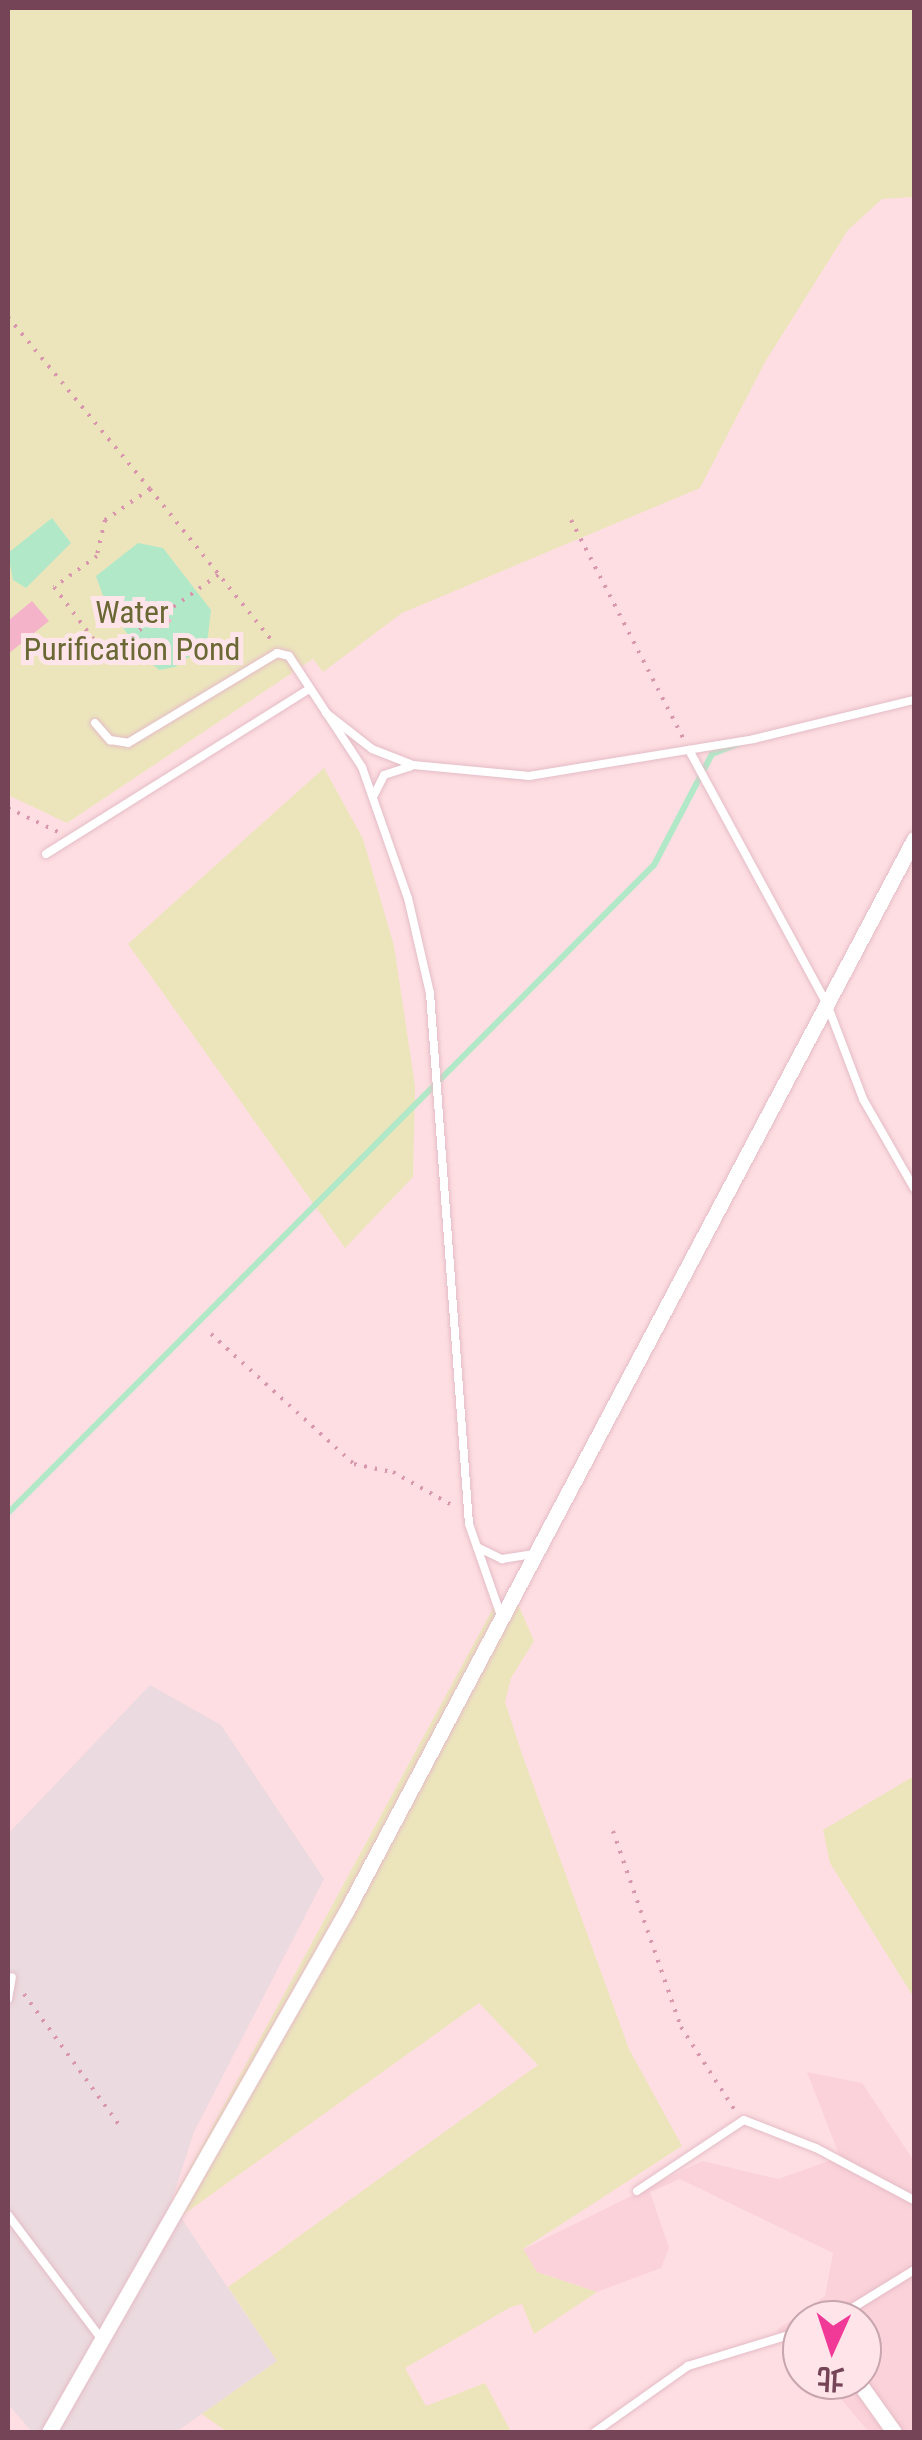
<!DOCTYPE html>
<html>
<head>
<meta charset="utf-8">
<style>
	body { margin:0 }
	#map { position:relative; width:922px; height:2440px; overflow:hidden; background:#fedee2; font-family:"Roboto Condensed","Noto Sans TC",sans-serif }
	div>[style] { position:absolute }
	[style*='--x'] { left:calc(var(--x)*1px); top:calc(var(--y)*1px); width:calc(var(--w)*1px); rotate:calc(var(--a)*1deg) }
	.residential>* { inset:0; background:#fbd2d9 }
	.industrial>* { inset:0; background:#ebdadf }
	.green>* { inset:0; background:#ece5bc }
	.water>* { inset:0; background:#b1e8c8 }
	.stream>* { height:6px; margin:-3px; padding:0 3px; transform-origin:3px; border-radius:3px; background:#b1e8c8 }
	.building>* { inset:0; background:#f5b3ca }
	.path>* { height:4px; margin-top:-2px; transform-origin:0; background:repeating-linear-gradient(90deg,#d997ae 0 2.5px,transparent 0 10.5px) }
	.roads { filter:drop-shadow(0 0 2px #e4bcc6) drop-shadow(0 0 2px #e4bcc6) }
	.lane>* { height:8px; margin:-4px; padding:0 4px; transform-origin:4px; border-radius:4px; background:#fff }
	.street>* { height:15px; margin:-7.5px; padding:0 7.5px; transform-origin:7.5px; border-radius:7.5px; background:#fff }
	span { translate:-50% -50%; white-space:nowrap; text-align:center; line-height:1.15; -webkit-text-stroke:10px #ffe5e9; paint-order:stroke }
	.park-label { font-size:32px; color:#6a6835 }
	.frame { position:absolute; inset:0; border:10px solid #754557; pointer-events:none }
	.north { position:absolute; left:782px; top:2300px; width:100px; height:100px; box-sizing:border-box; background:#ffe5e9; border:2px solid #c8a5af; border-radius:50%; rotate:183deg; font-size:28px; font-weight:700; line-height:40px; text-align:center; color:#754557 }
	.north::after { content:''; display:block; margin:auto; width:35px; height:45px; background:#f13998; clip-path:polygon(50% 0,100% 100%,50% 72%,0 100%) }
</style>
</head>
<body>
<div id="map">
	<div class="residential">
		<div style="clip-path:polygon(807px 2072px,862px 2083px,914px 2161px,914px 2432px,869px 2432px,825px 2380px,862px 2380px,862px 2320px,802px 2320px,802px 2362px,777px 2330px,825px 2296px,833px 2253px,680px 2179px,650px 2192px,669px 2248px,661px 2268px,597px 2292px,537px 2272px,522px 2250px,702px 2161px,778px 2179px,840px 2157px)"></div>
	</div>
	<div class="industrial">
		<div style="clip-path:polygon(150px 1685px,221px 1725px,324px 1879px,194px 2132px,171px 2203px,277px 2361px,176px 2432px,32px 2432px,8px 2404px,8px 1834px)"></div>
	</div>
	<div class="green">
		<div style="clip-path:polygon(8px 8px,914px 8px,914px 197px,882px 199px,848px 230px,765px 362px,700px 488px,402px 613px,323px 672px,313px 659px,67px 823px,8px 795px)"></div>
		<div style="clip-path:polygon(324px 768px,363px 839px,394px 946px,415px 1086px,413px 1177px,345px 1248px,128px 944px)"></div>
		<div style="clip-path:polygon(497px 1601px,518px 1604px,534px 1641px,511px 1678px,505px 1702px,522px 1754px,629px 2049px,682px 2146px,523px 2249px,537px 2272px,597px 2292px,534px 2334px,522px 2304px,511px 2307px,405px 2368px,426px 2406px,485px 2383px,511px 2432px,227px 2432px,202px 2414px,277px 2361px,228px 2287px,538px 2065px,479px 2003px,180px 2217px,171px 2203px)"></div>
		<div style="clip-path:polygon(914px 1776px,914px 1998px,830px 1863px,823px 1830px)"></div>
	</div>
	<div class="water">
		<div style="clip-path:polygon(52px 518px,71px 543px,26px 588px,13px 580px,8px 553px)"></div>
		<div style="clip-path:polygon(138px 543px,163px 548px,211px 610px,207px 644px,175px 667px,159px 670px,144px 657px,106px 604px,96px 576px)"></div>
	</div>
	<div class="stream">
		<div style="--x:8;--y:1513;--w:915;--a:-45.09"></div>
		<div style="--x:654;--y:865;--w:125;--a:-62.4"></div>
		<div style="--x:712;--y:754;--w:28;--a:-21"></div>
	</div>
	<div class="building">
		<div style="clip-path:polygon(32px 601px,49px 621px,8px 654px,8px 621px)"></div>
		<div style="clip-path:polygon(158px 606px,172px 621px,161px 629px,148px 613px)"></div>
	</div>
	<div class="path">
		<div style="--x:8;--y:317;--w:223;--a:50.5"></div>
		<div style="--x:150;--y:489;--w:55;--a:145.4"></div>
		<div style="--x:105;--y:520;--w:37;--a:103"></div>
		<div style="--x:97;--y:556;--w:53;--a:144.2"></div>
		<div style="--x:54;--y:587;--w:88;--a:52.9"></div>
		<div style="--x:107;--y:657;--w:60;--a:-39.6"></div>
		<div style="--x:150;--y:489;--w:195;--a:51.2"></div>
		<div style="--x:571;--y:520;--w:245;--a:62.8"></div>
		<div style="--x:165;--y:613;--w:70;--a:-35.7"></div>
		<div style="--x:8;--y:808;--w:55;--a:25.6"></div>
		<div style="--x:211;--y:1334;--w:193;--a:42.3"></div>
		<div style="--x:354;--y:1464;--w:40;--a:12"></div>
		<div style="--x:393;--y:1472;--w:71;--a:29.4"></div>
		<div style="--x:613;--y:1831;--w:207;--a:70.9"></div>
		<div style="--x:681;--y:2027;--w:98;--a:57.1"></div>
		<div style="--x:24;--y:1994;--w:163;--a:54"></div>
	</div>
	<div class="roads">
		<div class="lane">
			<div style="--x:326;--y:713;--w:58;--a:38"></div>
			<div style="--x:372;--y:749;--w:44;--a:21.3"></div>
			<div style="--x:413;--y:765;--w:117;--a:5.4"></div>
			<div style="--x:529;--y:776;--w:228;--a:-9.3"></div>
			<div style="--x:754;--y:739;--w:165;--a:-13.7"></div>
			<div style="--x:95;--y:723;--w:23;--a:49"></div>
			<div style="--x:110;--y:740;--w:18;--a:9"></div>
			<div style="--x:128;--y:743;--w:174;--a:-31.1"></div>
			<div style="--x:277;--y:653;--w:12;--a:14"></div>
			<div style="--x:289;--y:656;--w:133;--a:56.7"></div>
			<div style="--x:362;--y:767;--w:139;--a:70.7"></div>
			<div style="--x:408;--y:898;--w:98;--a:77"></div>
			<div style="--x:430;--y:993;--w:532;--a:85.8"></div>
			<div style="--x:469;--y:1524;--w:97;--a:70.8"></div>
			<div style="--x:689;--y:750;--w:289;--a:61.5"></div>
			<div style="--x:827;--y:1004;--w:102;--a:69.2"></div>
			<div style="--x:863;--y:1099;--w:103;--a:60.2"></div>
			<div style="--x:374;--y:795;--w:22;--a:-63"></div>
			<div style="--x:384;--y:775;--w:28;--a:-18"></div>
			<div style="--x:46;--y:854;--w:310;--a:-32.1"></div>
			<div style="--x:477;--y:1547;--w:28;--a:26"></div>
			<div style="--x:502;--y:1559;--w:31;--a:-9"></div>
			<div style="--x:8;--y:1999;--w:22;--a:-80"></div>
			<div style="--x:637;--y:2191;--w:128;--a:-33.6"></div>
			<div style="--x:744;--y:2120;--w:77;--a:21.3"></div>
			<div style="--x:816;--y:2148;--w:111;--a:28"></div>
			<div style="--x:8;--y:2215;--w:153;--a:53"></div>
			<div style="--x:833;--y:2320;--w:95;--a:-31.7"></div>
			<div style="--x:595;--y:2432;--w:114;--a:-35.4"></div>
			<div style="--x:688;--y:2366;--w:119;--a:-17.1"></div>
		</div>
		<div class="street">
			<div style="--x:857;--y:2380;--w:64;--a:54.6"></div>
			<div style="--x:49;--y:2432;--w:601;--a:-60.28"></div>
			<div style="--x:347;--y:1910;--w:1212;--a:-62.1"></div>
		</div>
	</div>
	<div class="park-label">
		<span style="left:132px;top:631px">Water<br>Purification Pond</span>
	</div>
	<div class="frame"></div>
	<div class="north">北</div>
</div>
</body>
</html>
